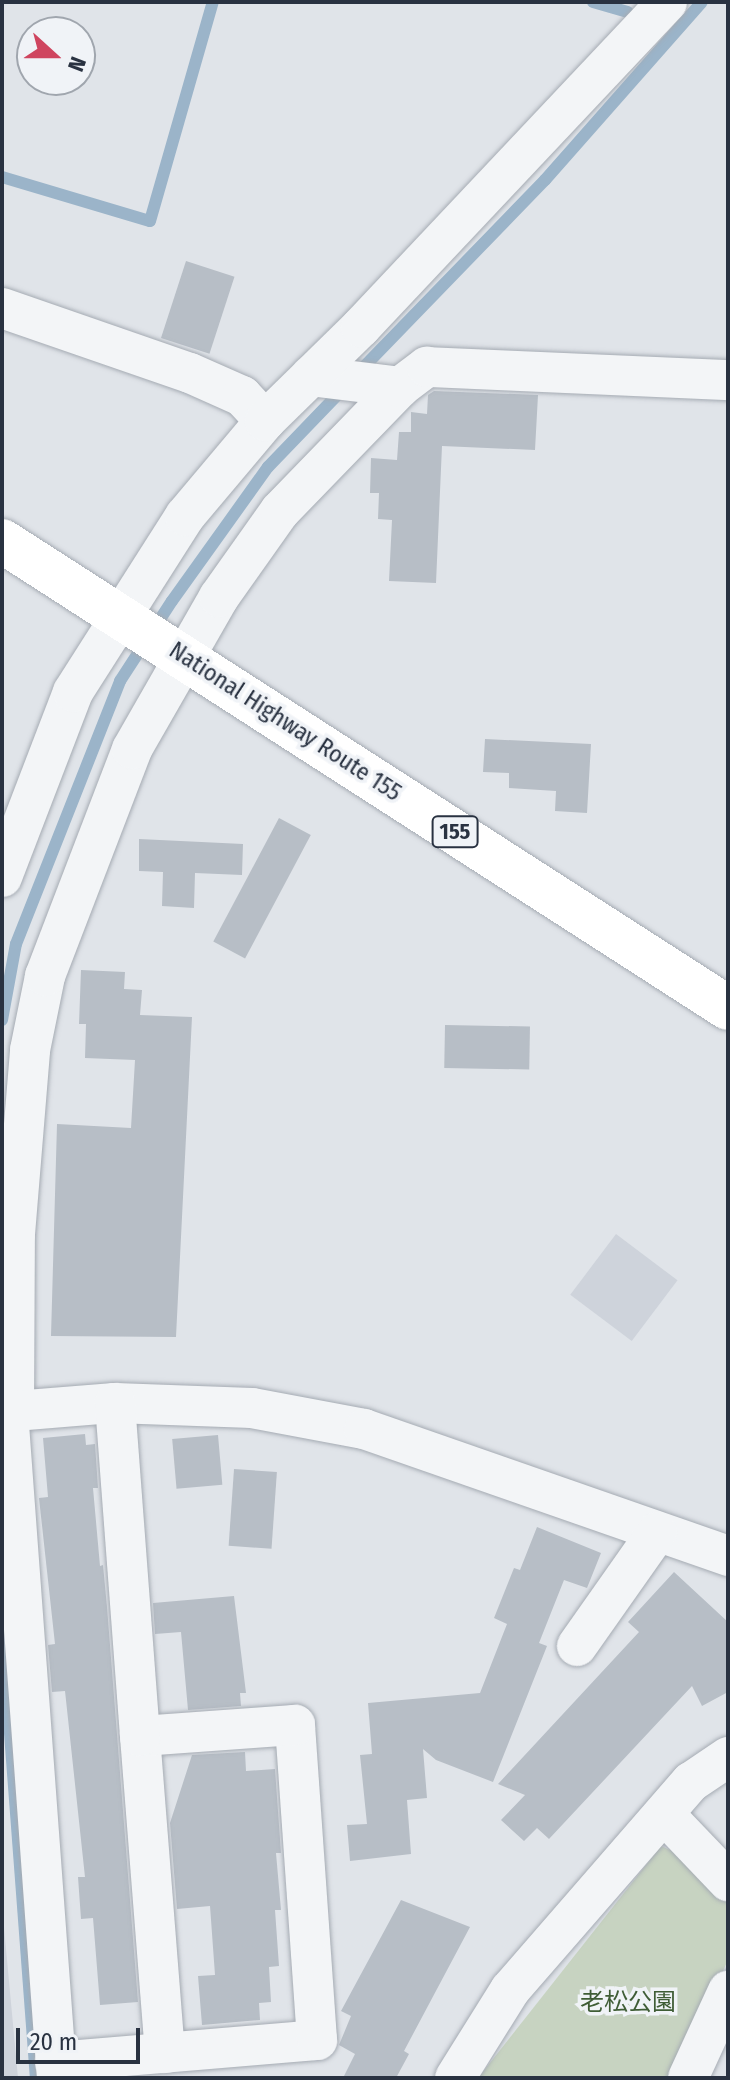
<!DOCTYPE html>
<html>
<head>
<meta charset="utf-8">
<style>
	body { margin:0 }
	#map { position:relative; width:730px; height:2080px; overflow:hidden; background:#e0e4e9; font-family:"Fira Sans Condensed","Noto Sans JP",sans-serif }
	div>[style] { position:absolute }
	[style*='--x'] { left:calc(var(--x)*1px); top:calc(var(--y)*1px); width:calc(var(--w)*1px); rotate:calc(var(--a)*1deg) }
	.built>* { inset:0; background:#ced3db; transform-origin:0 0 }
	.green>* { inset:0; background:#c7d3c1 }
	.stream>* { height:12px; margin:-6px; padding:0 6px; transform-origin:6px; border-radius:6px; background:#9bb4c9 }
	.building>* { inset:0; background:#b7bec6; transform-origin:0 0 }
	.roads { filter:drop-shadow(0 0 2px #a5abb3) drop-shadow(0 0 2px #a5abb3) }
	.minor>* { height:40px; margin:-20px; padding:0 20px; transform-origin:20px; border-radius:20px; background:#f3f5f7 }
	.highway>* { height:44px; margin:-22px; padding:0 22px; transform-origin:22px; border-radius:22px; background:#fff }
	span { translate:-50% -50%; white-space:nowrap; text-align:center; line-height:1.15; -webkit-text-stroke:7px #f0f3f7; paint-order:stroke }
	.shield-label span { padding:2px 6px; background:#f0f3f7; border:2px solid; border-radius:6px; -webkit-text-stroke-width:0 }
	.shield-label { font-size:22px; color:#293241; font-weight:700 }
	.street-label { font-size:24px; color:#293241 }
	.park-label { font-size:24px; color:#3f5d36 }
	.frame { position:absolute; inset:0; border:4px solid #293241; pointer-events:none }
	.north { position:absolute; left:16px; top:16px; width:80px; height:80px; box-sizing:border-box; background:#f0f3f7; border:2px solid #a0a6ae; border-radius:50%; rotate:111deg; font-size:22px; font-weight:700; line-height:32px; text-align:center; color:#293241 }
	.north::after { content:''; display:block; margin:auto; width:28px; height:36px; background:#cf455f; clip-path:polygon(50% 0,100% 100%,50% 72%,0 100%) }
	.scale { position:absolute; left:16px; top:2028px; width:124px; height:36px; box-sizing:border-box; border:4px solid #293241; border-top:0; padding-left:10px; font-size:24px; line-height:28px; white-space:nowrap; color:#293241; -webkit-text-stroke:6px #f0f3f7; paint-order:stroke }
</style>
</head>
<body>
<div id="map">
	<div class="built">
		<div style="left:616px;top:1234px;width:77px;height:76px;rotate:37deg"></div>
		<div style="clip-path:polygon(2px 1906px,18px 2078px,2px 2078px)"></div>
	</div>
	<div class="green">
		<div style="clip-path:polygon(661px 1846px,693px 1860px,723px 1890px,728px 1901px,728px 1960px,674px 2078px,478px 2078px)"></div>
	</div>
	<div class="stream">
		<div style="--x:593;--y:2;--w:36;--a:16"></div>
		<div style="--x:2;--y:177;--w:154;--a:16.6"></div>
		<div style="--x:150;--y:221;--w:228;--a:-74"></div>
		<div style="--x:356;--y:375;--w:272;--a:-45.9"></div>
		<div style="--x:545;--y:180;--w:237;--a:-48.6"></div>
		<div style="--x:2;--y:1020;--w:77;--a:-79.6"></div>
		<div style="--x:16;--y:944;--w:283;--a:-68.4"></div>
		<div style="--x:120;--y:681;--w:95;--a:-57"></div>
		<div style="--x:172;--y:601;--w:165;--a:-54.4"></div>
		<div style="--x:268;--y:467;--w:110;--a:-46.1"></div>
		<div style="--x:2;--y:1627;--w:452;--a:85.7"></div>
	</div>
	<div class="building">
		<div style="left:186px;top:261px;width:51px;height:81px;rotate:18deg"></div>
		<div style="clip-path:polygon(434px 391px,538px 395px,535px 450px,442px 446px,436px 583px,389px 581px,392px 520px,378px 519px,379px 493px,370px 493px,371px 458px,397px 460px,399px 432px,411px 432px,411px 412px,427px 414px,428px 395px)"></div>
		<div style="clip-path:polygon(485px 739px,591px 744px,587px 813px,555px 811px,556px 791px,509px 788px,509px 773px,483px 772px)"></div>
		<div style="left:279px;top:818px;width:36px;height:140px;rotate:28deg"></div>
		<div style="clip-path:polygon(139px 839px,243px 844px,242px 875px,195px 873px,194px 908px,162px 906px,163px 872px,139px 871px)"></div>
		<div style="clip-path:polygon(81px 970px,125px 972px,124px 989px,142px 990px,140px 1015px,192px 1017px,176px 1337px,51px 1336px,57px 1124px,131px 1128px,135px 1060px,85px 1058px,86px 1024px,79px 1024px)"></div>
		<div style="left:445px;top:1025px;width:85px;height:43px;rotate:1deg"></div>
		<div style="clip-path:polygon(85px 1434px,86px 1445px,95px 1444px,98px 1488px,93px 1488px,100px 1566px,103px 1565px,107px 1607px,138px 2002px,100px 2005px,93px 1918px,81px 1919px,78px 1877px,85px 1877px,65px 1691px,52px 1692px,48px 1645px,55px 1644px,39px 1498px,48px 1497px,43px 1438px)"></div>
		<div style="left:218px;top:1435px;width:50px;height:46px;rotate:85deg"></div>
		<div style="left:234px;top:1469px;width:43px;height:77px;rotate:4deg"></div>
		<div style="clip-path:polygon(537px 1527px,601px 1553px,587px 1588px,564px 1580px,539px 1643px,547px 1646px,493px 1782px,436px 1760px,423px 1749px,427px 1798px,407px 1800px,411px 1854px,350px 1861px,347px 1825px,367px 1824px,360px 1755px,372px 1754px,368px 1703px,480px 1693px,507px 1624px,494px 1618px,514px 1568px,520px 1570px)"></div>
		<div style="clip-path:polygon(674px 1572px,728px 1622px,728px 1692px,702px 1706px,692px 1686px,549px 1839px,537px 1828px,524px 1841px,501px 1820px,525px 1795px,498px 1784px,639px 1632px,628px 1622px)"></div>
		<div style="clip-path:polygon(234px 1596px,246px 1693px,240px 1693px,241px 1706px,188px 1710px,181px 1632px,155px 1634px,153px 1603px)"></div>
		<div style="clip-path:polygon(245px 1752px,246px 1771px,275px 1769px,281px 1853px,276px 1853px,281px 1910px,275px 1910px,279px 1966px,269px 1967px,271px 2002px,259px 2003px,260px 2020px,202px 2025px,198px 1976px,215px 1975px,210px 1906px,177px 1909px,170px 1823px,192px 1755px)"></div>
		<div style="clip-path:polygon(401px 1900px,470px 1927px,404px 2051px,409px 2054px,396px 2078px,343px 2078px,355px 2054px,339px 2045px,351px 2016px,341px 2011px)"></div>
	</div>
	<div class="roads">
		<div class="minor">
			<div style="--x:2;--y:308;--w:199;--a:19.1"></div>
			<div style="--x:190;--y:373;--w:57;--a:23.9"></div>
			<div style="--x:242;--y:396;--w:34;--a:47"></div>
			<div style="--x:311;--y:376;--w:90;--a:7"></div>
			<div style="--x:2;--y:877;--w:198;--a:-69"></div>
			<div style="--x:73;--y:692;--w:209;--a:-57.5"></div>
			<div style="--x:185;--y:516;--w:124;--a:-49.9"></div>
			<div style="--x:265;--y:421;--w:134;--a:-44.4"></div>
			<div style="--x:361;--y:327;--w:446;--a:-46.7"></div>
			<div style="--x:14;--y:1410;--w:176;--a:-89.7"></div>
			<div style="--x:15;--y:1234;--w:185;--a:-85.3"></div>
			<div style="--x:30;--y:1050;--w:76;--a:-78.5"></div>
			<div style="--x:45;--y:976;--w:243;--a:-69"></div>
			<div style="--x:132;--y:749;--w:175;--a:-60.2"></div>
			<div style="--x:219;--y:597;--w:105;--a:-54.7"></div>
			<div style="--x:280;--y:511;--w:173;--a:-45.9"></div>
			<div style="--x:400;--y:387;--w:34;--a:-37"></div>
			<div style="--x:427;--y:367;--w:301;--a:2.5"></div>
			<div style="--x:8;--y:1411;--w:669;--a:85.8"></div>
			<div style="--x:2;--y:1412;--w:113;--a:-4.6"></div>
			<div style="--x:115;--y:1403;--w:137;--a:2.1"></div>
			<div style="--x:252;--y:1408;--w:114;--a:10.6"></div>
			<div style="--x:364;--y:1429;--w:386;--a:19.2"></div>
			<div style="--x:577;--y:1646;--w:139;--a:-54.9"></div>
			<div style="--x:140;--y:1736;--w:318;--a:85.5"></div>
			<div style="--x:664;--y:1814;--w:93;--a:46.3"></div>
			<div style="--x:55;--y:2062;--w:263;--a:-4.8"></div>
			<div style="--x:317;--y:2040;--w:316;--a:-94"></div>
			<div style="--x:295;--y:1725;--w:155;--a:175.9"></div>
			<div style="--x:140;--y:1736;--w:334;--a:-94.3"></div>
			<div style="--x:455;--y:2078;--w:104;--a:-58"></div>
			<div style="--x:510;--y:1990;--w:276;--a:-49"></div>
			<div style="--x:691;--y:1782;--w:45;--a:-34"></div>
			<div style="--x:688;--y:2078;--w:96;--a:-65.3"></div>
		</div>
		<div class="highway">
			<div style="--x:2;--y:541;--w:863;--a:32.75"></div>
		</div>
	</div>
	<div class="shield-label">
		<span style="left:455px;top:832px">155</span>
	</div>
	<div class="street-label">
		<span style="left:285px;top:722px;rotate:33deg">National Highway Route 155</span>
	</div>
	<div class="park-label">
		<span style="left:628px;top:2003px">老松公園</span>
	</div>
	<div class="frame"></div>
	<div class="north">N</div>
	<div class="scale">20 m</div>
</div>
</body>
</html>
